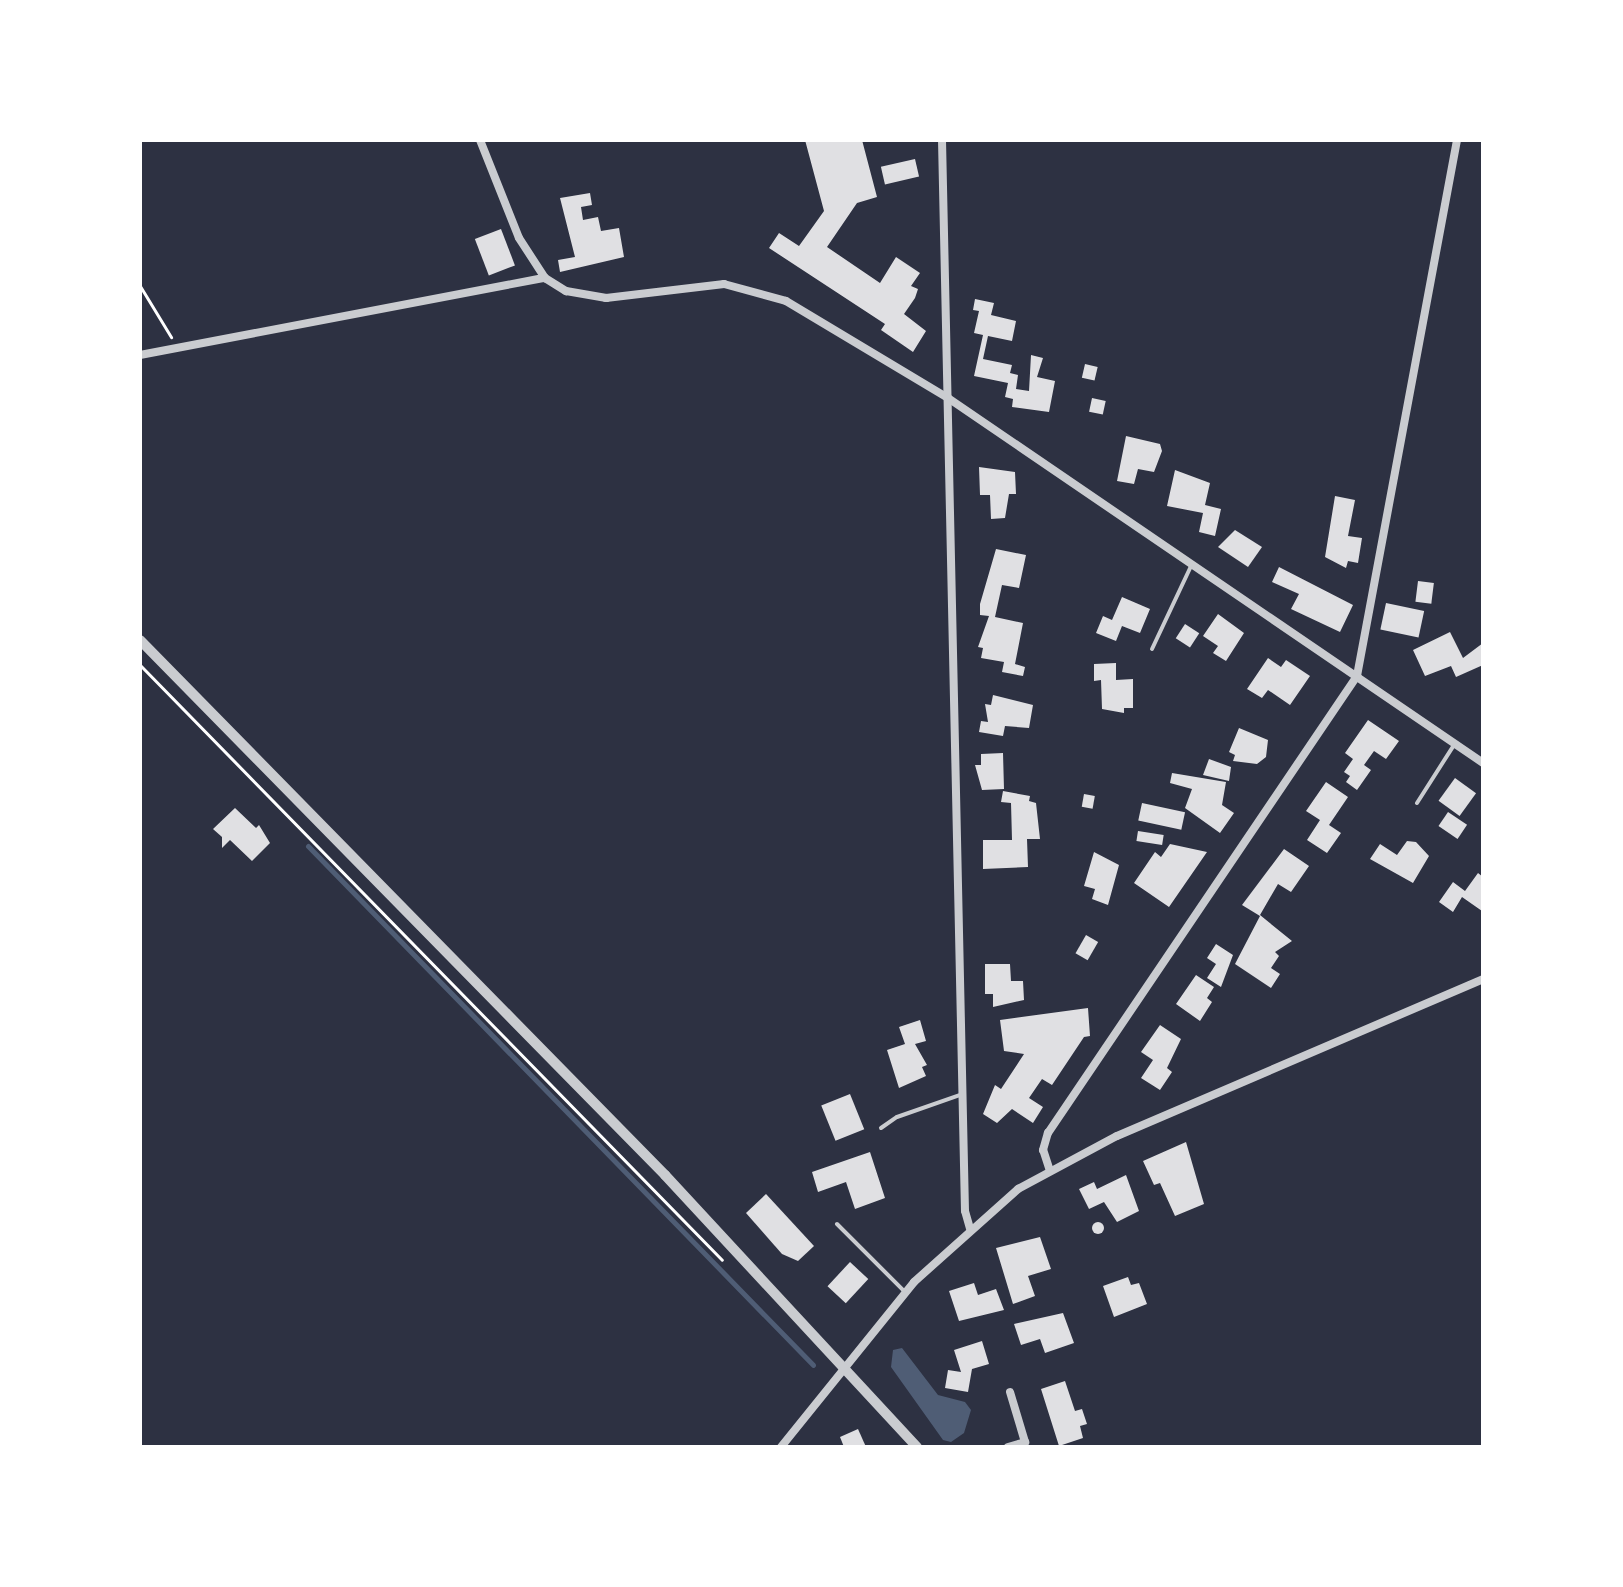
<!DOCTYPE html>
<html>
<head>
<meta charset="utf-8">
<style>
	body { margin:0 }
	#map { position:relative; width:1623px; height:1587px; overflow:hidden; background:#2d3142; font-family:Commissioner,sans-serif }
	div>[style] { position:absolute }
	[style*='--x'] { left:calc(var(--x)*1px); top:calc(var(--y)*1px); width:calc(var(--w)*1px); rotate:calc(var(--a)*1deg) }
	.water>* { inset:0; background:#4f5d75 }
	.stream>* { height:5px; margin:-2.5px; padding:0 2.5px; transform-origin:2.5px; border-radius:2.5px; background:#4f5d75 }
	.building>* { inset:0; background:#e0e0e3; transform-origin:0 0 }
	.round { border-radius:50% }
	.path>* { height:3px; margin:-1.5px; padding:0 1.5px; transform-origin:1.5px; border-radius:1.5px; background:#fff }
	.service>* { height:4px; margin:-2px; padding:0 2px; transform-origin:2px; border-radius:2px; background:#caccd0 }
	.minor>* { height:8px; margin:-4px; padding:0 4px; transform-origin:4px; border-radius:4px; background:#caccd0 }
	.tertiary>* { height:10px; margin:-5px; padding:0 5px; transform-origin:5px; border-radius:5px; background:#caccd0 }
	span { translate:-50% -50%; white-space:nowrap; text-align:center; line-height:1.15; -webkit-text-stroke:6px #fff; paint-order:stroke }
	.frame { position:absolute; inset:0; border:142px solid #fff; pointer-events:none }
</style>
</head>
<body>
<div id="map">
	<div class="water">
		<div style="clip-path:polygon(902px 1348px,938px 1395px,965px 1402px,971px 1410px,964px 1433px,951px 1442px,943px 1440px,891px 1367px,893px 1350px)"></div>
	</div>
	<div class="stream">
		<div style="--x:308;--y:846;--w:724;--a:45.78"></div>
	</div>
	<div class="building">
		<div style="clip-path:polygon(805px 140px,862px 140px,877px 197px,857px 203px,827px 247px,880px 283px,896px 257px,920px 273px,911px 286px,918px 289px,915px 298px,904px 314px,926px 331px,913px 352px,881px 330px,885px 324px,769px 248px,779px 233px,799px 246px,824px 211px)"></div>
		<div style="left:915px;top:159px;width:18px;height:35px;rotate:77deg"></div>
		<div style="clip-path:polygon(590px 193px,592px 205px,581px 207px,583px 220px,598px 217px,601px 231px,619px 228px,624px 257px,560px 272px,558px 260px,575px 257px,560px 198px)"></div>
		<div style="left:501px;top:229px;width:39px;height:28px;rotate:69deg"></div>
		<div style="clip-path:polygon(975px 299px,994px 303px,991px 315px,1016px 321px,1012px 341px,988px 336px,983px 359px,1012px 365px,1010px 373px,1018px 375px,1016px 389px,1029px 391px,1031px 355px,1043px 358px,1037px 377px,1055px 381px,1049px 412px,1012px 407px,1013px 399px,1005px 397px,1008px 383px,974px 376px,983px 335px,974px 333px,979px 311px,973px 310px)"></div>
		<div style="left:1085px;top:364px;width:13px;height:14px;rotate:13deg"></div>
		<div style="left:1092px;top:398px;width:14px;height:14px;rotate:12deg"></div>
		<div style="clip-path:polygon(1126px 436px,1160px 444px,1162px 451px,1154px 472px,1138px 469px,1134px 484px,1117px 481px)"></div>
		<div style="clip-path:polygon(979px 467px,1015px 472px,1016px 494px,1009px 494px,1005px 518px,991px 519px,990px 495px,980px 495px)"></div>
		<div style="clip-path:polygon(1175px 470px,1210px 483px,1205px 505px,1221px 509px,1215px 536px,1199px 532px,1203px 513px,1167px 506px)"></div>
		<div style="clip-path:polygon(1335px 496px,1355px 500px,1348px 536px,1362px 538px,1358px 563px,1348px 561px,1346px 568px,1325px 557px)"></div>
		<div style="clip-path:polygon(1235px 530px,1262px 547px,1248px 567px,1218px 547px)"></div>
		<div style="clip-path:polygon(996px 549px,1026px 555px,1019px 588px,1002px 585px,995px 617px,1023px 623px,1015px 664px,1025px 667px,1023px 676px,1002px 672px,1004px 662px,981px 658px,983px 648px,978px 647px,989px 616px,980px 615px,980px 604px)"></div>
		<div style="clip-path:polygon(1279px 567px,1353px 605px,1340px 632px,1291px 609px,1299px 594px,1272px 582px)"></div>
		<div style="left:1418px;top:581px;width:16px;height:21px;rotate:7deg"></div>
		<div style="clip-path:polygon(1122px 597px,1150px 609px,1140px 633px,1122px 626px,1116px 641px,1096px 633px,1103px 616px,1112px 620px)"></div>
		<div style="left:1386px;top:603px;width:39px;height:27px;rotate:12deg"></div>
		<div style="clip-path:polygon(1218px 614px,1244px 633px,1226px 661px,1213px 653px,1218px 646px,1203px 636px)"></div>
		<div style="left:1185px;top:624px;width:17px;height:17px;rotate:33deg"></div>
		<div style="clip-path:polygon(1450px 632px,1463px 658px,1483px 643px,1483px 665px,1456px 677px,1451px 666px,1425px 676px,1413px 650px)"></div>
		<div style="clip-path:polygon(1268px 658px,1281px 667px,1286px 660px,1310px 676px,1290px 705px,1268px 690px,1262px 698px,1247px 689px)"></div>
		<div style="clip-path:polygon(1116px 663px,1116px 680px,1133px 679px,1133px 708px,1124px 708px,1124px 713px,1102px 709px,1101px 680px,1094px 681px,1094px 664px)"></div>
		<div style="clip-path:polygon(993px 695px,1033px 705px,1029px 728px,1005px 726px,1003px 736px,979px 732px,981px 721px,988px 722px,985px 704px,991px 705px)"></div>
		<div style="clip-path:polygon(1368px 720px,1399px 741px,1386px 759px,1374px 751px,1364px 765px,1371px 770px,1357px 790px,1346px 782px,1350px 776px,1344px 772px,1353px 759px,1345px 753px)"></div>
		<div style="clip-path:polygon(1239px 728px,1268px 740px,1266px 757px,1257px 764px,1233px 761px,1235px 755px,1229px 752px)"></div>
		<div style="clip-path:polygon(1003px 753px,1004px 789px,982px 790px,975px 765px,981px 765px,981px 754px)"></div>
		<div style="clip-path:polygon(1209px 759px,1231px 767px,1229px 781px,1203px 775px)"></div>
		<div style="clip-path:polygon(1172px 773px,1226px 782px,1222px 805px,1234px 813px,1220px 833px,1185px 808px,1192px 789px,1170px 783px)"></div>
		<div style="left:1455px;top:778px;width:26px;height:28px;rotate:36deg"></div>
		<div style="clip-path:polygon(1326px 782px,1348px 797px,1329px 825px,1341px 833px,1327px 853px,1307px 840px,1320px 820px,1306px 811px)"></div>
		<div style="clip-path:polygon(1003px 791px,1030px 796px,1029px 801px,1036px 803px,1040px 839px,1027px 839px,1028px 867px,983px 869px,983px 840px,1012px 840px,1011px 803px,1001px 802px)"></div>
		<div style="left:1084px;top:794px;width:11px;height:13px;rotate:10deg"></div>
		<div style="left:1142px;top:803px;width:44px;height:18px;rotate:12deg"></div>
		<div style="clip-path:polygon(235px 808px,256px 828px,259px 825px,270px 843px,252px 861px,230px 840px,222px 848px,222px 837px,213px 829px)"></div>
		<div style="left:1448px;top:812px;width:23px;height:17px;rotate:34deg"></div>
		<div style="left:1138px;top:831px;width:26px;height:10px;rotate:9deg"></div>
		<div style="clip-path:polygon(1407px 841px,1416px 842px,1429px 856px,1413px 883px,1370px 859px,1380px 844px,1397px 855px)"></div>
		<div style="clip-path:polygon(1170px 844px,1207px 852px,1169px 907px,1134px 883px,1155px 852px,1161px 857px)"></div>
		<div style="clip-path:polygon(1284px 849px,1309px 866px,1291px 892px,1278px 884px,1260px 915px,1292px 941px,1275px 952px,1279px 956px,1271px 968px,1280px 974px,1271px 988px,1235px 964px,1260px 916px,1242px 905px)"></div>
		<div style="clip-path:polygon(1094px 852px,1119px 865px,1108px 905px,1092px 899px,1095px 889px,1084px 886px)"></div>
		<div style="clip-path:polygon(1478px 873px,1483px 877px,1482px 911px,1462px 897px,1453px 912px,1439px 902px,1453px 882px,1465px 891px)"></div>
		<div style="left:1086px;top:935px;width:14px;height:21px;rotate:30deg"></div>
		<div style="clip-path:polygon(1216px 944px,1233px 955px,1221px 987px,1207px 978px,1216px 964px,1207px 958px)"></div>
		<div style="clip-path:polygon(985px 964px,1010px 964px,1011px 981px,1023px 981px,1024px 1000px,993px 1007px,993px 994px,985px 994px)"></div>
		<div style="clip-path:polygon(1196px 975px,1214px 987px,1207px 998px,1212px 1002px,1200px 1021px,1176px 1004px)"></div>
		<div style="clip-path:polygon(1088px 1008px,1090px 1036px,1084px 1037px,1052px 1085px,1042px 1079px,1029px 1098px,1043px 1107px,1033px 1123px,1012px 1109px,997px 1123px,983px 1114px,995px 1085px,1001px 1089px,1024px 1054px,1004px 1051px,1000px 1020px)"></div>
		<div style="clip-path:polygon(920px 1020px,926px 1041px,915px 1044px,927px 1065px,922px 1067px,926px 1076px,899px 1088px,887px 1050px,905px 1044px,899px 1027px)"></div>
		<div style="clip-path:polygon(1160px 1025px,1181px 1039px,1167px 1068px,1172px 1072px,1160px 1090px,1141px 1078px,1153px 1060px,1141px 1052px)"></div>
		<div style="left:850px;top:1094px;width:38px;height:31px;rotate:68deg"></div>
		<div style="clip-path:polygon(1186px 1142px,1204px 1204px,1175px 1216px,1160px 1183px,1154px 1185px,1143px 1161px)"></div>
		<div style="clip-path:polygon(870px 1152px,885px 1198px,855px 1209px,846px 1182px,818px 1192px,812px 1172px)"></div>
		<div style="clip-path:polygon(1126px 1175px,1139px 1211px,1117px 1222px,1104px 1202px,1089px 1209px,1079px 1189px,1094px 1182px,1097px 1189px)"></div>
		<div style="clip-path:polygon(766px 1194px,814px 1246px,798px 1261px,782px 1254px,746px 1213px)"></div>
		<div class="round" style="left:1092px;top:1222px;width:12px;height:12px"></div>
		<div style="clip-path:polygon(1040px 1237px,1051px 1269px,1028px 1276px,1035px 1296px,1013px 1304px,996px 1248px)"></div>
		<div style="left:850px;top:1262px;width:25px;height:33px;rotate:43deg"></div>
		<div style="clip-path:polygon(1128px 1277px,1131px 1285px,1139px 1283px,1147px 1304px,1114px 1317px,1103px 1286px)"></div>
		<div style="clip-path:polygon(974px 1283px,978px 1295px,996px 1289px,1004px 1310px,959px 1321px,949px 1291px)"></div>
		<div style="clip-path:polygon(1063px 1313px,1074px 1343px,1045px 1353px,1040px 1339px,1021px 1345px,1014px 1324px)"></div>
		<div style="clip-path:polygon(982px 1341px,989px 1364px,972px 1369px,968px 1392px,945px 1388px,948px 1370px,961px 1372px,954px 1350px)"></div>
		<div style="clip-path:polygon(1065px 1381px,1075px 1411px,1082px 1409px,1087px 1424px,1080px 1426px,1083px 1438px,1059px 1446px,1041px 1389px)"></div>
		<div style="clip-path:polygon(858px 1429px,866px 1447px,844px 1447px,840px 1437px)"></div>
	</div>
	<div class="path">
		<div style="--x:140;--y:286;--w:60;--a:58.7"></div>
		<div style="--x:140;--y:665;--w:832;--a:45.63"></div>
	</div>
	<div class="service">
		<div style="--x:1152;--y:649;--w:92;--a:-64.8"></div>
		<div style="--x:1417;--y:803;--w:69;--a:-57.5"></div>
		<div style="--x:881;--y:1128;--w:19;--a:-35"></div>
		<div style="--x:897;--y:1117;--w:67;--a:-19.2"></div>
		<div style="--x:837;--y:1224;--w:96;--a:45"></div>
	</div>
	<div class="minor">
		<div style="--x:480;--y:140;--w:105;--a:68.3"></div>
		<div style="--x:519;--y:238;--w:48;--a:57"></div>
		<div style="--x:545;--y:278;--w:25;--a:32"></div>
		<div style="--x:566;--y:291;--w:41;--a:9.9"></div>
		<div style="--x:606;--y:298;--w:119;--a:-6.8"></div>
		<div style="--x:724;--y:284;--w:64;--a:15.3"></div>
		<div style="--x:786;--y:301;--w:189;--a:30.9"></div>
		<div style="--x:948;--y:398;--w:648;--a:34.3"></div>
		<div style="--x:942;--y:140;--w:1071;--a:88.77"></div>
		<div style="--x:965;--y:1211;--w:18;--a:74"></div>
		<div style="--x:140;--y:355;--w:412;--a:-10.8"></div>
		<div style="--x:1050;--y:1171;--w:22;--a:-108"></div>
		<div style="--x:1043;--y:1150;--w:18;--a:-74"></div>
		<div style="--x:1048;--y:1133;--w:552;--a:-55.94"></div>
		<div style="--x:1357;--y:676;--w:545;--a:-79.43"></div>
		<div style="--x:781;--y:1447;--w:212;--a:-51.1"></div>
		<div style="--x:914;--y:1282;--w:140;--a:-41.8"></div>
		<div style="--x:1018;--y:1189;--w:112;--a:-28.2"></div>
		<div style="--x:1117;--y:1136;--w:398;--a:-23.2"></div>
		<div style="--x:1008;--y:1447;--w:18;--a:-16"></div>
		<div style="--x:1025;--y:1442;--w:52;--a:-106.7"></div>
	</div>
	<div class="tertiary">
		<div style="--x:140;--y:640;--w:750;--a:45.54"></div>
		<div style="--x:665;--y:1175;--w:371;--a:47.2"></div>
	</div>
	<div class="frame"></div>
</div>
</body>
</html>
